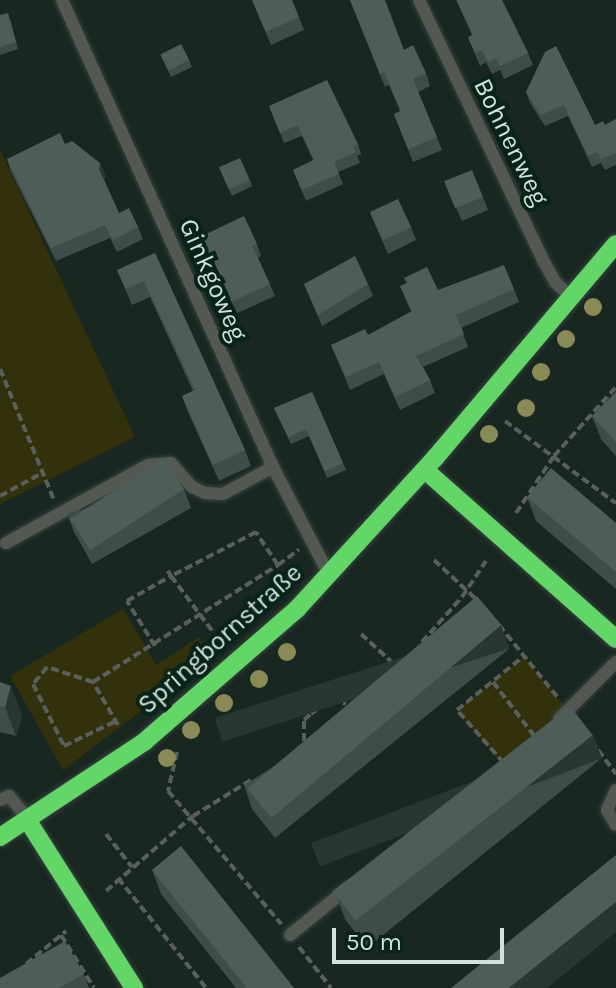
<!DOCTYPE html>
<html>
<head>
<meta charset="utf-8">
<style>
	body { margin:0 }
	#map { position:relative; width:616px; height:988px; overflow:hidden; background:#192721; font-family:Karla,sans-serif }
	div>[style] { position:absolute }
	[style*='--x'] { left:calc(var(--x)*1px); top:calc(var(--y)*1px); width:calc(var(--w)*1px); rotate:calc(var(--a)*1deg) }
	.green>* { inset:0; background:#32310b; transform-origin:0 0 }
	.path>* { height:4px; margin-top:-2px; transform-origin:0; background:repeating-linear-gradient(90deg,#5a5f5c 0 8px,transparent 0 12px) }
	.roads { filter:drop-shadow(0 0 2px #37443f) drop-shadow(0 0 2px #37443f) }
	.lane>* { height:12px; margin:-6px; padding:0 6px; transform-origin:6px; border-radius:6px; background:#545853 }
	.fast>* { height:18px; margin:-9px; padding:0 9px; transform-origin:9px; border-radius:9px; background:#63d668 }
	.trees>* { width:18px; height:18px; margin:-9px; border-radius:50%; background:#898a56 }
	.wall>* { inset:0; background:#3f4d49 }
	.shaded-wall>* { inset:0; background:#293732; transform-origin:0 0 }
	.building>* { inset:0; background:#4f5d59; transform-origin:0 0 }
	span { translate:-50% -50%; white-space:nowrap; text-align:center; line-height:1.15; -webkit-text-stroke:8px #082318; paint-order:stroke }
	.street-label { font-size:26px; color:#d2e2da }
	.scale { position:absolute; left:332px; top:928px; width:172px; height:36px; box-sizing:border-box; border:4px solid #d2e2da; border-top:0; padding-left:10px; font-size:24px; line-height:28px; white-space:nowrap; color:#d2e2da; -webkit-text-stroke:6px #082318; paint-order:stroke }
</style>
</head>
<body>
<div id="map">
	<div class="green">
		<div style="clip-path:polygon(0 150px,135px 437px,0 504px)"></div>
		<div style="clip-path:polygon(123px 609px,156px 665px,199px 637px,211px 658px,63px 770px,10px 676px)"></div>
		<div style="left:524px;top:656px;width:71px;height:86px;rotate:51deg"></div>
	</div>
	<div class="path">
		<div style="--x:0;--y:369;--w:142;--a:67.6"></div>
		<div style="--x:505;--y:421;--w:138;--a:36.5"></div>
		<div style="--x:0;--y:496;--w:48;--a:-28.7"></div>
		<div style="--x:516;--y:513;--w:69;--a:-56.3"></div>
		<div style="--x:554;--y:456;--w:93;--a:-48.1"></div>
		<div style="--x:434;--y:560;--w:59;--a:42.9"></div>
		<div style="--x:278;--y:565;--w:26;--a:-36"></div>
		<div style="--x:499;--y:625;--w:95;--a:51"></div>
		<div style="--x:361;--y:634;--w:47;--a:42.4"></div>
		<div style="--x:422;--y:642;--w:60;--a:-48.4"></div>
		<div style="--x:462;--y:597;--w:43;--a:-56.3"></div>
		<div style="--x:155;--y:646;--w:53;--a:-121.9"></div>
		<div style="--x:127;--y:601;--w:51;--a:-29.6"></div>
		<div style="--x:171;--y:576;--w:81;--a:53"></div>
		<div style="--x:93;--y:682;--w:48;--a:-161.9"></div>
		<div style="--x:47;--y:667;--w:22;--a:129"></div>
		<div style="--x:33;--y:684;--w:69;--a:63.4"></div>
		<div style="--x:64;--y:746;--w:58;--a:-25.7"></div>
		<div style="--x:493;--y:682;--w:69;--a:52.6"></div>
		<div style="--x:118;--y:725;--w:50;--a:-120.2"></div>
		<div style="--x:93;--y:682;--w:219;--a:-32.3"></div>
		<div style="--x:278;--y:565;--w:40;--a:-124"></div>
		<div style="--x:256;--y:532;--w:96;--a:152.6"></div>
		<div style="--x:171;--y:576;--w:6;--a:-121"></div>
		<div style="--x:304;--y:741;--w:21;--a:-90"></div>
		<div style="--x:304;--y:720;--w:9;--a:-41"></div>
		<div style="--x:311;--y:714;--w:26;--a:-37"></div>
		<div style="--x:332;--y:698;--w:15;--a:23"></div>
		<div style="--x:598;--y:750;--w:30;--a:53"></div>
		<div style="--x:177;--y:752;--w:40;--a:103"></div>
		<div style="--x:168;--y:791;--w:175;--a:49.6"></div>
		<div style="--x:504;--y:763;--w:71;--a:-131.6"></div>
		<div style="--x:457;--y:710;--w:86;--a:-38.9"></div>
		<div style="--x:106;--y:834;--w:42;--a:51.8"></div>
		<div style="--x:118;--y:878;--w:141;--a:51.3"></div>
		<div style="--x:106;--y:891;--w:115;--a:-40.8"></div>
		<div style="--x:193;--y:816;--w:68;--a:-31.8"></div>
		<div style="--x:61;--y:935;--w:62;--a:58.1"></div>
		<div style="--x:299;--y:947;--w:52;--a:52"></div>
		<div style="--x:26;--y:964;--w:52;--a:-39.5"></div>
	</div>
	<div class="roads">
		<div class="lane">
			<div style="--x:62;--y:0;--w:512;--a:65.69"></div>
			<div style="--x:273;--y:467;--w:115;--a:62.5"></div>
			<div style="--x:419;--y:0;--w:288;--a:64.5"></div>
			<div style="--x:543;--y:260;--w:25;--a:61"></div>
			<div style="--x:555;--y:282;--w:19;--a:43"></div>
			<div style="--x:6;--y:543;--w:162;--a:-28.8"></div>
			<div style="--x:148;--y:465;--w:23;--a:-5"></div>
			<div style="--x:171;--y:463;--w:32;--a:49"></div>
			<div style="--x:192;--y:487;--w:14;--a:25"></div>
			<div style="--x:205;--y:493;--w:18;--a:3"></div>
			<div style="--x:223;--y:494;--w:57;--a:-28.4"></div>
			<div style="--x:559;--y:719;--w:81;--a:-45"></div>
			<div style="--x:616;--y:790;--w:22;--a:114"></div>
			<div style="--x:607;--y:810;--w:17;--a:59"></div>
			<div style="--x:0;--y:800;--w:10;--a:-24"></div>
			<div style="--x:9;--y:796;--w:25;--a:50"></div>
			<div style="--x:290;--y:935;--w:75;--a:-39"></div>
		</div>
		<div class="fast">
			<div style="--x:425;--y:470;--w:255;--a:41.5"></div>
			<div style="--x:28;--y:821;--w:198;--a:57.6"></div>
			<div style="--x:0;--y:837;--w:173;--a:-33.4"></div>
			<div style="--x:144;--y:742;--w:203;--a:-41"></div>
			<div style="--x:297;--y:609;--w:205;--a:-47.6"></div>
			<div style="--x:435;--y:458;--w:280;--a:-49.8"></div>
		</div>
	</div>
	<div class="trees">
		<div style="left:593px;top:307px"></div>
		<div style="left:566px;top:339px"></div>
		<div style="left:541px;top:372px"></div>
		<div style="left:526px;top:408px"></div>
		<div style="left:489px;top:434px"></div>
		<div style="left:287px;top:652px"></div>
		<div style="left:259px;top:679px"></div>
		<div style="left:224px;top:703px"></div>
		<div style="left:191px;top:730px"></div>
		<div style="left:167px;top:758px"></div>
	</div>
	<div class="wall">
		<div style="clip-path:polygon(252px 0,299px 17px,304px 30px,271px 45px)"></div>
		<div style="clip-path:polygon(350px 0,404px 50px,426px 73px,430px 86px,418px 92px,442px 150px,413px 162px,394px 114px,400px 111px,389px 85px,385px 87px)"></div>
		<div style="clip-path:polygon(456px 0,502px 0,528px 53px,533px 65px,504px 79px,500px 70px,492px 74px,486px 62px,480px 66px,468px 37px,472px 35px)"></div>
		<div style="clip-path:polygon(0 15px,10px 19px,18px 49px,0 55px)"></div>
		<div style="clip-path:polygon(556px 46px,595px 125px,605px 125px,616px 119px,616px 165px,605px 170px,601px 163px,592px 167px,568px 116px,545px 126px,530px 103px,526px 92px)"></div>
		<div style="clip-path:polygon(160px 54px,189px 60px,192px 67px,171px 77px)"></div>
		<div style="clip-path:polygon(269px 106px,358px 144px,361px 154px,357px 156px,360px 163px,338px 172px,343px 184px,306px 201px,293px 170px,313px 160px,302px 136px,284px 143px)"></div>
		<div style="clip-path:polygon(65px 144px,100px 163px,105px 175px,104px 180px,119px 213px,138px 227px,143px 239px,117px 252px,110px 238px,56px 261px,11px 172px,7px 159px)"></div>
		<div style="clip-path:polygon(222px 174px,250px 180px,252px 186px,232px 196px)"></div>
		<div style="clip-path:polygon(445px 182px,483px 197px,488px 210px,462px 221px)"></div>
		<div style="clip-path:polygon(370px 213px,411px 227px,416px 240px,388px 254px)"></div>
		<div style="clip-path:polygon(200px 237px,257px 244px,261px 256px,258px 258px,275px 296px,235px 314px,204px 249px)"></div>
		<div style="clip-path:polygon(155px 253px,245px 450px,251px 466px,219px 481px,188px 412px,182px 396px,193px 391px,150px 297px,132px 305px,117px 270px)"></div>
		<div style="clip-path:polygon(304px 284px,368px 284px,373px 296px,322px 326px)"></div>
		<div style="clip-path:polygon(400px 286px,438px 290px,514px 289px,519px 302px,461px 328px,468px 347px,423px 367px,430px 380px,435px 393px,400px 410px,384px 374px,350px 390px,331px 345px,368px 335px,411px 312px)"></div>
		<div style="clip-path:polygon(312px 392px,346px 470px,327px 478px,309px 436px,291px 444px,274px 408px)"></div>
		<div style="clip-path:polygon(616px 392px,616px 456px,601px 439px,592px 416px)"></div>
		<div style="clip-path:polygon(184px 489px,191px 508px,92px 564px,74px 532px,67px 513px)"></div>
		<div style="clip-path:polygon(527px 497px,616px 523px,616px 589px,536px 521px)"></div>
		<div style="clip-path:polygon(501px 625px,509px 649px,275px 838px,252px 809px,244px 785px)"></div>
		<div style="clip-path:polygon(0 682px,22px 715px,16px 736px,0 732px)"></div>
		<div style="clip-path:polygon(593px 735px,602px 758px,367px 948px,345px 919px,336px 895px)"></div>
		<div style="clip-path:polygon(152px 870px,294px 988px,236px 988px,161px 894px)"></div>
		<div style="clip-path:polygon(84px 974px,89px 988px,0 988px)"></div>
	</div>
	<div class="shaded-wall">
		<div style="clip-path:polygon(100px 163px,105px 175px,103px 182px,99px 169px)"></div>
		<div style="left:501px;top:625px;width:25px;height:301px;rotate:72deg"></div>
		<div style="clip-path:polygon(11px 686px,22px 715px,16px 736px,5px 707px)"></div>
		<div style="left:593px;top:735px;width:25px;height:302px;rotate:69deg"></div>
		<div style="clip-path:polygon(616px 902px,616px 932px,547px 988px,509px 988px)"></div>
	</div>
	<div class="building">
		<div style="clip-path:polygon(252px 0,292px 0,299px 17px,266px 32px)"></div>
		<div style="clip-path:polygon(350px 0,385px 0,404px 50px,413px 45px,426px 73px,413px 79px,437px 137px,408px 149px,394px 114px,401px 111px,384px 72px,380px 74px)"></div>
		<div style="clip-path:polygon(457px 0,502px 0,528px 53px,500px 66px,496px 58px,488px 62px,482px 50px,475px 53px,468px 37px,473px 35px)"></div>
		<div style="clip-path:polygon(8px 13px,16px 42px,0 47px,0 15px)"></div>
		<div style="left:181px;top:44px;width:18px;height:23px;rotate:63deg"></div>
		<div style="clip-path:polygon(556px 46px,595px 125px,603px 121px,605px 125px,616px 119px,616px 153px,601px 159px,597px 152px,588px 156px,564px 105px,541px 115px,526px 92px,545px 52px)"></div>
		<div style="clip-path:polygon(327px 80px,358px 144px,353px 146px,356px 152px,334px 162px,339px 174px,302px 190px,293px 170px,314px 160px,298px 125px,280px 133px,269px 106px)"></div>
		<div style="clip-path:polygon(60px 133px,65px 144px,72px 141px,100px 163px,99px 169px,119px 213px,129px 208px,138px 227px,113px 240px,105px 225px,51px 248px,7px 159px)"></div>
		<div style="left:240px;top:158px;width:24px;height:23px;rotate:66deg"></div>
		<div style="left:472px;top:170px;width:29px;height:30px;rotate:68deg"></div>
		<div style="left:398px;top:199px;width:31px;height:31px;rotate:65deg"></div>
		<div style="clip-path:polygon(244px 216px,257px 244px,252px 246px,270px 284px,231px 302px,200px 237px)"></div>
		<div style="clip-path:polygon(155px 253px,245px 450px,213px 465px,182px 396px,195px 390px,144px 281px,126px 289px,117px 270px)"></div>
		<div style="clip-path:polygon(355px 256px,368px 284px,318px 315px,304px 284px)"></div>
		<div style="clip-path:polygon(504px 265px,514px 289px,456px 315px,464px 334px,416px 356px,430px 380px,395px 397px,379px 362px,346px 377px,331px 345px,365px 329px,368px 335px,412px 311px,400px 286px,407px 283px,404px 278px,427px 267px,438px 290px)"></div>
		<div style="clip-path:polygon(312px 392px,343px 463px,325px 471px,306px 429px,288px 437px,274px 408px)"></div>
		<div style="clip-path:polygon(616px 392px,616px 442px,592px 416px)"></div>
		<div style="left:164px;top:458px;width:37px;height:112px;rotate:57deg"></div>
		<div style="clip-path:polygon(551px 468px,616px 523px,616px 572px,527px 497px)"></div>
		<div style="left:477px;top:596px;width:38px;height:300px;rotate:50deg"></div>
		<div style="clip-path:polygon(0 682px,11px 686px,5px 707px,0 706px)"></div>
		<div style="left:570px;top:706px;width:37px;height:301px;rotate:52deg"></div>
		<div style="clip-path:polygon(181px 846px,294px 988px,247px 988px,152px 870px)"></div>
		<div style="clip-path:polygon(616px 855px,616px 902px,509px 988px,451px 988px)"></div>
		<div style="clip-path:polygon(65px 941px,84px 974px,59px 988px,0 988px,0 978px)"></div>
	</div>
	<div class="street-label">
		<span style="left:511px;top:142px;rotate:64deg">Bohnenweg</span>
		<span style="left:213px;top:280px;rotate:66deg">Ginkgoweg</span>
		<span style="left:220px;top:639px;rotate:-42deg">Springbornstraße</span>
	</div>
	<div class="scale">50 m</div>
</div>
</body>
</html>
